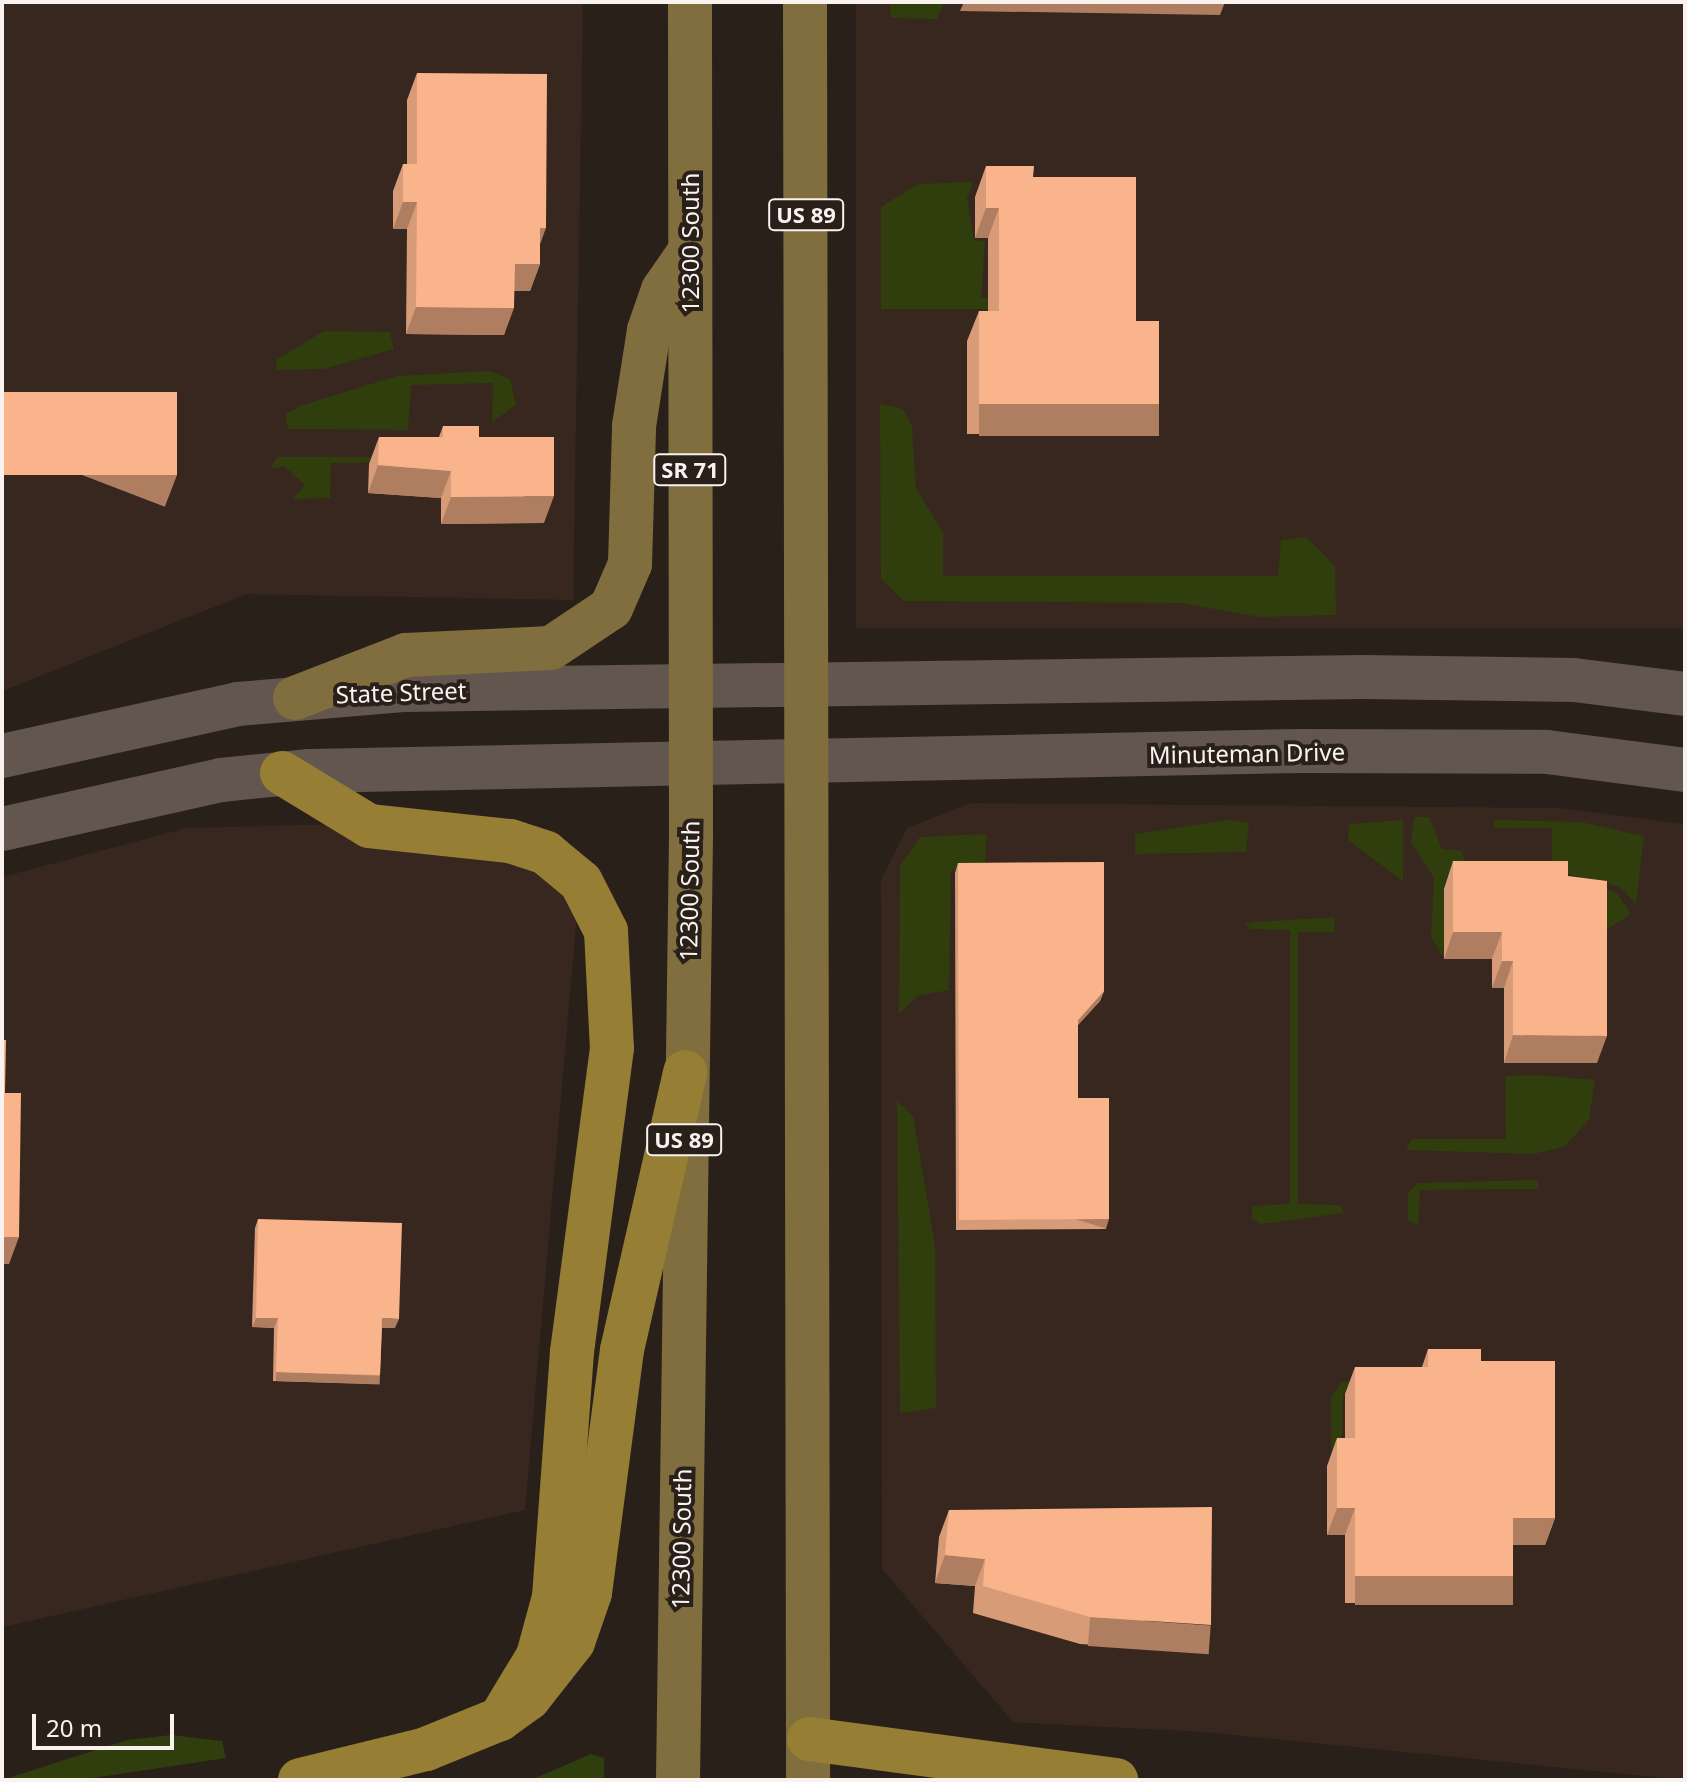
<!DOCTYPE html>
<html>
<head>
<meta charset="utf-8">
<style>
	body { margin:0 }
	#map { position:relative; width:1687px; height:1782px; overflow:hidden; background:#2a201a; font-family:"Noto Sans",sans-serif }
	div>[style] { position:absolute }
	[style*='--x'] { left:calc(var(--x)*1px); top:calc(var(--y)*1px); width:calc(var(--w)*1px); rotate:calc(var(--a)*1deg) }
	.built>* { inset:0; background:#37271e; transform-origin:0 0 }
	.green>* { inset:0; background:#2f3e0c }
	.secondary>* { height:44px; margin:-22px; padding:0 22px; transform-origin:22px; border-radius:22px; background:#62564f }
	.primary>* { height:44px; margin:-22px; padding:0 22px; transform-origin:22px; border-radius:22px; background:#816e3f }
	.highway>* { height:44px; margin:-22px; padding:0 22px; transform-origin:22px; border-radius:22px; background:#967e35 }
	.wall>* { inset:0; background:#d79b78 }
	.shaded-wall>* { inset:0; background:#af7e61; transform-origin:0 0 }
	.building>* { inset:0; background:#fab48b; transform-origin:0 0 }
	span { translate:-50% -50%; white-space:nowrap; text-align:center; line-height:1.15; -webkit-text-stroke:8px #2a201a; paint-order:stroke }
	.shield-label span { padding:2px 6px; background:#2a201a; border:2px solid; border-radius:6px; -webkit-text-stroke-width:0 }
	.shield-label { font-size:22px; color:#f9f2ee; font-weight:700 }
	.street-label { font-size:24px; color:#f9f2ee }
	.frame { position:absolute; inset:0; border:4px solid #f9f2ee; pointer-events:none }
	.scale { position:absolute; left:32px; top:1714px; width:142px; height:36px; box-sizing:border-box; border:4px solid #f9f2ee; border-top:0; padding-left:10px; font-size:24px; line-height:28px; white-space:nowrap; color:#f9f2ee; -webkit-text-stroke:6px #2a201a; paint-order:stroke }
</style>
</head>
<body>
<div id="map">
	<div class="built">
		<div style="clip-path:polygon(2px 2px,583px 2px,573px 600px,247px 594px,2px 691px)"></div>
		<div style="left:856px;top:2px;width:829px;height:626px"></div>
		<div style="clip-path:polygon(971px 803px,1559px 808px,1685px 824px,1685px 1780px,1205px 1732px,1013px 1722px,882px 1569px,881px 880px,907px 828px)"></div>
		<div style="clip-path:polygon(506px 820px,580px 879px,525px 1510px,2px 1627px,2px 877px,187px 828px)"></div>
	</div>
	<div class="green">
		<div style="clip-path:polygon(890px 2px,944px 2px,937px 19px,891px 18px)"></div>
		<div style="clip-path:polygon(973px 182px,967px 199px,974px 240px,985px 241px,981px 298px,1124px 309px,881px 309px,881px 207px,918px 184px)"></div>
		<div style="clip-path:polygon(324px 331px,390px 332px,394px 349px,324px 369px,277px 370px,276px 360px)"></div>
		<div style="clip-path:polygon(490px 371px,510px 379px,516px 405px,492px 422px,493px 383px,411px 385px,408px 430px,288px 429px,285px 414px,303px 405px,397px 376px)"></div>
		<div style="clip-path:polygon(880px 404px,903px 409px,912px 426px,916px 488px,943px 533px,943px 576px,1278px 576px,1281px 540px,1306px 537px,1335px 566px,1336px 615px,1260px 617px,1180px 603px,904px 601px,881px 579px)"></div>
		<div style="clip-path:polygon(277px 457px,409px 457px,409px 462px,331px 463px,330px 498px,293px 499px,305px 485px,285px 467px,271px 468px)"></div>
		<div style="clip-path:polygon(1414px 817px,1429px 817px,1442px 849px,1462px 851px,1468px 878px,1567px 878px,1616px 892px,1631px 914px,1603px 932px,1444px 889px,1444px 959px,1431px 937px,1434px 878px,1411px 842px)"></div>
		<div style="clip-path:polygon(1229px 820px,1249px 823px,1246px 852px,1135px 854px,1135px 834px)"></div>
		<div style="clip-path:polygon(1403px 820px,1403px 881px,1348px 840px,1349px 824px)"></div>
		<div style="clip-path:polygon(1494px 820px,1581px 822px,1644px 836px,1636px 904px,1620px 887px,1552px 870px,1552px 828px,1494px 828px)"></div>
		<div style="clip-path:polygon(986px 834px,985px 868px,951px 870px,949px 990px,917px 996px,899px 1014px,900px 866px,920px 837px)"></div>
		<div style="clip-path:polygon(1335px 917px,1334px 932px,1298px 932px,1298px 1204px,1340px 1205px,1344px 1213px,1260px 1224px,1251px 1217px,1253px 1206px,1290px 1204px,1290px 930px,1251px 929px,1245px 923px)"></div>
		<div style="clip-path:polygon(1538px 1075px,1595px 1080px,1589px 1120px,1564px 1147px,1533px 1154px,1406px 1150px,1412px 1139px,1506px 1139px,1505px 1076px)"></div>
		<div style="clip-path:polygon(897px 1101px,913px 1116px,935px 1245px,936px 1408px,900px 1413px)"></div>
		<div style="clip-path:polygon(1538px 1180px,1538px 1189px,1420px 1190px,1418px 1226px,1408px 1220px,1408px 1193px,1418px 1183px)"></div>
		<div style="clip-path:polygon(1390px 1378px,1416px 1392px,1343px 1394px,1342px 1452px,1331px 1451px,1331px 1398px,1342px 1382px)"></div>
		<div style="clip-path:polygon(171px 1735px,222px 1741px,226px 1758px,80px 1780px,2px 1780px,127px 1740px)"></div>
		<div style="clip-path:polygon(591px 1754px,604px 1758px,604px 1780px,531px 1780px)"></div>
	</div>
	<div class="secondary">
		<div style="--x:2;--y:756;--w:242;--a:-12.4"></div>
		<div style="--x:238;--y:704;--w:168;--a:-4.8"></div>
		<div style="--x:405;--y:690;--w:958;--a:-0.78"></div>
		<div style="--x:1363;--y:677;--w:211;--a:0.8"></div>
		<div style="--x:1574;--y:680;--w:112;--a:7.2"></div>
		<div style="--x:2;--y:829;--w:224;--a:-12.6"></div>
		<div style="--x:221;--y:780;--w:89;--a:-5.8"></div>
		<div style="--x:310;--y:771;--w:991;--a:-1.16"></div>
		<div style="--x:1301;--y:751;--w:246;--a:0.2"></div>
		<div style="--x:1547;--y:752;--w:139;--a:7.4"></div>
	</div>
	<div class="primary">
		<div style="--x:805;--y:2;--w:1778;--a:89.9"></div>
		<div style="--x:295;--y:698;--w:119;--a:-21.2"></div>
		<div style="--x:406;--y:655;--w:145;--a:-2.8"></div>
		<div style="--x:551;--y:648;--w:72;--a:-33.7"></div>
		<div style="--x:611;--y:608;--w:48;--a:-66.6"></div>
		<div style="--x:630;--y:564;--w:138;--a:-88.3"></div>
		<div style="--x:634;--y:426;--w:97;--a:-81.1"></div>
		<div style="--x:649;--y:330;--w:42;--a:-70.7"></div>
		<div style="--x:663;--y:290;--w:47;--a:-55.3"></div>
		<div style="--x:678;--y:1780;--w:943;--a:-89.21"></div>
		<div style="--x:691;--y:837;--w:835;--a:-90.07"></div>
	</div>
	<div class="highway">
		<div style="--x:282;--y:773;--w:102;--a:31.3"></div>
		<div style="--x:369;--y:826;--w:142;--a:6.1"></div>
		<div style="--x:510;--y:841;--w:38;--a:18"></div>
		<div style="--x:546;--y:853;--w:45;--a:39.6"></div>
		<div style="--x:581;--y:882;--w:55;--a:63"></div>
		<div style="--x:606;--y:931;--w:117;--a:87.1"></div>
		<div style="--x:612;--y:1048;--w:307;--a:97.5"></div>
		<div style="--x:572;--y:1352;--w:246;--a:94.2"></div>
		<div style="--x:554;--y:1597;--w:61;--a:105.2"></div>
		<div style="--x:538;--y:1656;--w:74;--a:121.1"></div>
		<div style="--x:809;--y:1739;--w:310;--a:7.6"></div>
		<div style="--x:300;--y:1780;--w:130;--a:-13.8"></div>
		<div style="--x:426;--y:1749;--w:80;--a:-22.1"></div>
		<div style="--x:500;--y:1719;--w:36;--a:-36"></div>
		<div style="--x:529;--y:1698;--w:71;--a:-51.8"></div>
		<div style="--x:573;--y:1642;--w:52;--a:-70.9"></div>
		<div style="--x:590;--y:1593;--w:245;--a:-82.5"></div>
		<div style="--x:622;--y:1350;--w:285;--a:-77.2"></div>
	</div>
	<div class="wall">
		<div style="clip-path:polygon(417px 73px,540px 245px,540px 264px,530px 291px,514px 291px,504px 335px,406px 334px,407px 229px,393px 229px,393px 191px,403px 164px,407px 164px,407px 100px)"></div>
		<div style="clip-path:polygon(986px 166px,1033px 177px,1136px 321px,1159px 404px,1148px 434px,967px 434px,967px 341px,979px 311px,988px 311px,988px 238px,975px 238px,975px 197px)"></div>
		<div style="clip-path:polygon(443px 426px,479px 437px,544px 523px,441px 524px,441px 498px,368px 493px,369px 464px,379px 437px,439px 437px)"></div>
		<div style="clip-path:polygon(1453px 861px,1568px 876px,1597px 1063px,1504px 1063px,1504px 988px,1492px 988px,1492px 959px,1444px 959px,1444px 889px)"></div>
		<div style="clip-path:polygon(958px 863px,1104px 991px,1100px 1001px,1078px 1025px,1078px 1098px,1106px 1229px,956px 1230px,955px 873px)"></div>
		<div style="clip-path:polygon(258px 1219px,395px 1328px,382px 1328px,380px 1375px,377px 1384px,273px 1381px,274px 1328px,252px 1327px,255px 1228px)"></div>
		<div style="clip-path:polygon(1428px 1349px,1481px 1361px,1555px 1518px,1545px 1545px,1513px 1545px,1513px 1576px,1503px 1603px,1345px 1603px,1345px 1535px,1327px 1535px,1327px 1466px,1337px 1438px,1345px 1438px,1345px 1394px,1355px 1367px,1422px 1367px)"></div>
		<div style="clip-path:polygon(949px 1510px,1201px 1652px,1080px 1644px,973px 1613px,975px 1586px,935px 1583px,939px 1537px)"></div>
	</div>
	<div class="shaded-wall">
		<div style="clip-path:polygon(964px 2px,1225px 2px,1220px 15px,960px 11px)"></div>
		<div style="clip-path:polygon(403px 202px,417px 202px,407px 229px,393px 229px)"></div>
		<div style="clip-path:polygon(986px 208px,999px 208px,988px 238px,975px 238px)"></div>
		<div style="clip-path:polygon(540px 228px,546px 228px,536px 255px)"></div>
		<div style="clip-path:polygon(515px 264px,540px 264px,530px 291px,505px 291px)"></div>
		<div style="clip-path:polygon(416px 307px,514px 308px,504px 335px,406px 334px)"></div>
		<div style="left:979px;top:404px;width:180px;height:32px"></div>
		<div style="clip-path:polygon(378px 465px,451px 471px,441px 498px,368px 493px)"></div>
		<div style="left:177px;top:475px;width:34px;height:175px;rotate:111deg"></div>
		<div style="clip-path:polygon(554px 496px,544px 523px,441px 524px,451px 497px)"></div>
		<div style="clip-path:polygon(1453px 932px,1502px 932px,1492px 959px,1444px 959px)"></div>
		<div style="clip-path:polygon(1502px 961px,1513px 961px,1504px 988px,1492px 988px)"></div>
		<div style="clip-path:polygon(1104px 991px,1100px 1001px,1074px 1029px,1078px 1020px)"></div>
		<div style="clip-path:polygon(1513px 1035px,1607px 1036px,1597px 1063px,1504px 1063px)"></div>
		<div style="left:1109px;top:1219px;width:10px;height:150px;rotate:107deg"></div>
		<div style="clip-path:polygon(2px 1237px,19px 1237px,9px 1264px,2px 1264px)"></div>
		<div style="clip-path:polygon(256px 1318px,278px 1318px,274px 1328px,252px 1327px)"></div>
		<div style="clip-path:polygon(382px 1318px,399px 1319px,395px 1328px,378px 1328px)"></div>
		<div style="left:276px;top:1372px;width:104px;height:9px;rotate:2deg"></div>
		<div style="clip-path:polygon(1337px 1508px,1355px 1508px,1345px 1535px,1327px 1535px)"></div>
		<div style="clip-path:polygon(1513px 1518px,1555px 1518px,1545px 1545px,1503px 1545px)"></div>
		<div style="clip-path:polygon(945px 1555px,985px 1559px,975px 1586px,935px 1583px)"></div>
		<div style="left:1355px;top:1576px;width:158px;height:29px"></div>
		<div style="left:1090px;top:1617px;width:121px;height:29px;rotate:4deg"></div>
	</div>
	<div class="building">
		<div style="clip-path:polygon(417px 73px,547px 74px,546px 228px,540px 228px,540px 264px,515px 264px,514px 308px,416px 307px,417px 202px,403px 202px,403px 164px,417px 164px)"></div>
		<div style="clip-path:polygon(986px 166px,1034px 166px,1033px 177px,1136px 177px,1136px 321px,1159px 321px,1159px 404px,979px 404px,979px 311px,999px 311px,999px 208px,986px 208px)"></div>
		<div style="left:177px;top:392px;width:83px;height:175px;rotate:90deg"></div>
		<div style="clip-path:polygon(443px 426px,479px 426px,479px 437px,554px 437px,554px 496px,451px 497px,451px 471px,378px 465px,379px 437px,443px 437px)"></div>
		<div style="clip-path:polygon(1453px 861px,1568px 861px,1568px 876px,1607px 881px,1607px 1036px,1513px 1035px,1513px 961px,1502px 961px,1502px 932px,1453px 932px)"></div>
		<div style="clip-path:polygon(1104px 862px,1104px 991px,1078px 1020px,1078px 1098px,1109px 1098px,1109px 1219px,959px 1220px,958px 863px)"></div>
		<div style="clip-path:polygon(2px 1040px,6px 1040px,5px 1093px,21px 1093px,19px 1237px,2px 1237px)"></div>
		<div style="clip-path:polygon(258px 1219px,402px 1223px,399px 1319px,382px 1318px,380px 1375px,276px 1372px,278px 1318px,256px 1318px)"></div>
		<div style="clip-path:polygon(1428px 1349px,1481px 1349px,1481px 1361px,1555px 1361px,1555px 1518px,1513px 1518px,1513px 1576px,1355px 1576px,1355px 1508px,1337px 1508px,1337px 1438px,1355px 1438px,1355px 1367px,1428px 1367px)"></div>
		<div style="clip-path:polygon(1212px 1507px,1211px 1625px,1090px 1617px,983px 1586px,985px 1559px,945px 1555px,949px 1510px)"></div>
	</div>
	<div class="shield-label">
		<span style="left:806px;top:215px">US 89</span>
		<span style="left:690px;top:470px">SR 71</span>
		<span style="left:684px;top:1140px">US 89</span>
	</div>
	<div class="street-label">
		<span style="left:690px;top:243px;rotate:-90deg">12300 South</span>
		<span style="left:401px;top:692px;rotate:-2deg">State Street</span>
		<span style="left:1247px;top:753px;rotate:-1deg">Minuteman Drive</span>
		<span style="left:689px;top:891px;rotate:-89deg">12300 South</span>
		<span style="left:681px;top:1539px;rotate:-89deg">12300 South</span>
	</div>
	<div class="frame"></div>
	<div class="scale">20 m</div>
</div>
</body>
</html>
